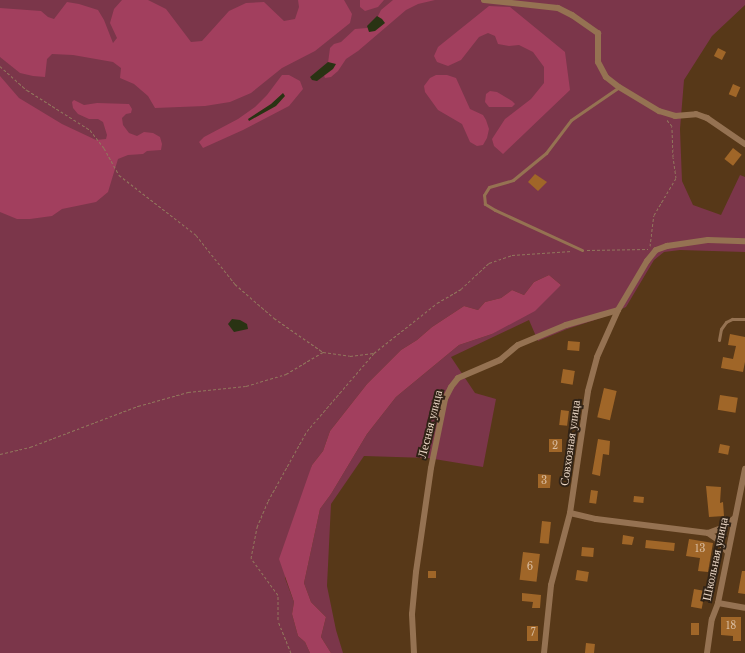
<!DOCTYPE html>
<html>
<head>
<meta charset="utf-8">
<style>
	body { margin:0 }
	#map { position:relative; width:745px; height:653px; overflow:hidden; background:#573818; font-family:"Libre Baskerville",serif }
	div>[style] { position:absolute }
	[style*='--x'] { left:calc(var(--x)*1px); top:calc(var(--y)*1px); width:calc(var(--w)*1px); rotate:calc(var(--a)*1deg) }
	.green>* { inset:0; background:#7b364a }
	.forest>* { inset:0; background:#a23f5e }
	.water>* { inset:0; background:#293313 }
	.building>* { inset:0; background:#a06628; transform-origin:0 0 }
	.path>* { height:1px; margin-top:-0.5px; transform-origin:0; background:repeating-linear-gradient(90deg,#91765c 0 3px,transparent 0 5px) }
	.lane>* { height:3px; margin:-1.5px; padding:0 1.5px; transform-origin:1.5px; border-radius:1.5px; background:#957252 }
	.street>* { height:6px; margin:-3px; padding:0 3px; transform-origin:3px; border-radius:3px; background:#957252 }
	span { translate:-50% -50%; white-space:nowrap; text-align:center; line-height:1.15; -webkit-text-stroke:4px #312316; paint-order:stroke }
	.number-label { font-size:10px; color:#d8bb9e }
	.number-label span { -webkit-text-stroke-width:0 }
	.street-label { font-size:12px; color:#ebd7c6 }
</style>
</head>
<body>
<div id="map">
	<div class="green">
		<div style="clip-path:polygon(0 0,745px 0,745px 5px,712px 36px,684px 80px,680px 129px,682px 181px,693px 205px,721px 215px,740px 175px,745px 177px,745px 252px,680px 250px,664px 252px,654px 260px,626px 307px,601px 318px,567px 329px,538px 341px,529px 320px,451px 357px,475px 393px,496px 399px,483px 467px,428px 458px,364px 456px,331px 504px,327px 586px,336px 630px,343px 653px,331px 653px,321px 637px,326px 617px,311px 602px,304px 583px,320px 509px,331px 494px,367px 434px,396px 397px,459px 345px,492px 334px,561px 285px,549px 275px,534px 282px,524px 295px,512px 290px,501px 298px,485px 302px,478px 310px,464px 306px,432px 327px,417px 340px,401px 350px,367px 384px,330px 431px,323px 451px,312px 465px,285px 578px,294px 602px,292px 614px,298px 636px,305px 642px,310px 653px,0 653px)"></div>
	</div>
	<div class="forest">
		<div style="clip-path:polygon(122px 0,148px 0,166px 9px,191px 42px,202px 41px,229px 11px,246px 3px,264px 2px,284px 21px,295px 19px,299px 7px,298px 0,344px 0,352px 14px,350px 23px,315px 51px,282px 68px,251px 93px,230px 102px,205px 106px,155px 108px,148px 96px,134px 84px,120px 78px,121px 68px,113px 62px,73px 55px,52px 54px,47px 59px,45px 77px,33px 76px,20px 73px,0 57px,0 8px,41px 11px,48px 17px,54px 19px,67px 2px,79px 4px,98px 10px,104px 20px,113px 43px,117px 38px,110px 23px,114px 9px)"></div>
		<div style="clip-path:polygon(360px 0,384px 0,378px 7px,365px 11px,360px 7px)"></div>
		<div style="clip-path:polygon(393px 0,435px 0,418px 4px,406px 10px,358px 51px,346px 59px,338px 71px,331px 77px,325px 78px,323px 73px,328px 63px,330px 48px,334px 44px,341px 42px,355px 29px,367px 28px,372px 24px,376px 20px,381px 10px)"></div>
		<div style="clip-path:polygon(489px 6px,510px 7px,565px 52px,570px 90px,503px 154px,494px 146px,492px 139px,505px 119px,531px 99px,544px 83px,544px 67px,533px 52px,519px 45px,509px 46px,498px 44px,495px 36px,488px 33px,479px 37px,461px 60px,448px 66px,437px 62px,434px 56px,438px 47px)"></div>
		<div style="clip-path:polygon(282px 75px,289px 75px,300px 81px,303px 89px,289px 106px,243px 130px,203px 148px,199px 142px,204px 137px,238px 119px,255px 107px,267px 95px)"></div>
		<div style="clip-path:polygon(436px 75px,447px 75px,456px 78px,470px 109px,483px 115px,486px 120px,489px 129px,487px 138px,483px 145px,477px 146px,470px 142px,462px 124px,438px 110px,425px 92px,424px 86px,430px 78px)"></div>
		<div style="clip-path:polygon(0 76px,19px 98px,62px 124px,96px 140px,106px 139px,107px 135px,103px 122px,98px 119px,89px 119px,78px 114px,73px 108px,72px 102px,74px 100px,84px 105px,97px 103px,129px 104px,132px 109px,131px 113px,126px 114px,122px 118px,123px 125px,129px 133px,137px 136px,144px 132px,153px 133px,160px 137px,162px 144px,161px 150px,147px 151px,143px 154px,128px 155px,118px 159px,108px 192px,96px 202px,62px 209px,52px 216px,30px 219px,17px 219px,0 212px)"></div>
		<div style="clip-path:polygon(490px 91px,497px 92px,512px 101px,515px 104px,512px 107px,489px 107px,485px 102px,486px 94px)"></div>
		<div style="clip-path:polygon(549px 275px,561px 285px,535px 311px,492px 334px,459px 345px,396px 397px,367px 434px,331px 494px,320px 509px,304px 583px,311px 602px,326px 617px,321px 637px,331px 653px,310px 653px,305px 642px,298px 636px,292px 614px,294px 602px,279px 559px,312px 465px,323px 451px,330px 431px,367px 384px,401px 350px,417px 340px,432px 327px,464px 306px,478px 310px,485px 302px,501px 298px,512px 290px,524px 295px,534px 282px)"></div>
	</div>
	<div class="water">
		<div style="clip-path:polygon(377px 16px,382px 19px,385px 23px,375px 31px,369px 32px,367px 26px)"></div>
		<div style="clip-path:polygon(328px 62px,336px 64px,333px 69px,317px 81px,312px 80px,310px 77px)"></div>
		<div style="clip-path:polygon(283px 93px,285px 96px,276px 106px,249px 121px,248px 119px,271px 104px)"></div>
		<div style="clip-path:polygon(232px 319px,240px 320px,247px 324px,248px 329px,234px 332px,228px 324px)"></div>
	</div>
	<div class="building">
		<div style="left:718px;top:48px;width:9px;height:9px;rotate:27deg"></div>
		<div style="left:733px;top:84px;width:8px;height:11px;rotate:23deg"></div>
		<div style="left:733px;top:148px;width:11px;height:14px;rotate:38deg"></div>
		<div style="clip-path:polygon(535px 174px,547px 182px,538px 191px,528px 182px)"></div>
		<div style="clip-path:polygon(730px 334px,745px 337px,745px 362px,743px 372px,721px 368px,723px 357px,733px 359px,736px 346px,728px 345px)"></div>
		<div style="left:568px;top:341px;width:12px;height:9px;rotate:5deg"></div>
		<div style="left:563px;top:369px;width:12px;height:14px;rotate:9deg"></div>
		<div style="left:604px;top:388px;width:13px;height:30px;rotate:13deg"></div>
		<div style="left:720px;top:395px;width:18px;height:15px;rotate:9deg"></div>
		<div style="left:561px;top:410px;width:8px;height:15px;rotate:7deg"></div>
		<div style="left:549px;top:439px;width:13px;height:13px"></div>
		<div style="clip-path:polygon(598px 439px,610px 441px,609px 455px,603px 454px,600px 476px,592px 474px)"></div>
		<div style="left:720px;top:444px;width:10px;height:9px;rotate:11deg"></div>
		<div style="clip-path:polygon(538px 474px,551px 475px,550px 488px,538px 488px)"></div>
		<div style="clip-path:polygon(706px 486px,721px 487px,720px 503px,723px 502px,724px 516px,709px 517px)"></div>
		<div style="left:591px;top:490px;width:7px;height:13px;rotate:8deg"></div>
		<div style="left:634px;top:496px;width:10px;height:6px;rotate:6deg"></div>
		<div style="left:542px;top:521px;width:9px;height:22px;rotate:6deg"></div>
		<div style="clip-path:polygon(623px 535px,634px 537px,632px 545px,622px 544px)"></div>
		<div style="clip-path:polygon(689px 539px,713px 543px,708px 572px,698px 571px,700px 558px,686px 556px)"></div>
		<div style="left:646px;top:540px;width:29px;height:8px;rotate:6deg"></div>
		<div style="left:582px;top:547px;width:12px;height:9px;rotate:5deg"></div>
		<div style="left:523px;top:552px;width:17px;height:28px;rotate:7deg"></div>
		<div style="left:577px;top:570px;width:12px;height:10px;rotate:9deg"></div>
		<div style="left:428px;top:571px;width:8px;height:7px"></div>
		<div style="clip-path:polygon(742px 571px,745px 571px,745px 594px,738px 593px)"></div>
		<div style="left:694px;top:589px;width:11px;height:18px;rotate:10deg"></div>
		<div style="clip-path:polygon(522px 593px,541px 595px,540px 608px,532px 608px,533px 602px,522px 601px)"></div>
		<div style="clip-path:polygon(721px 617px,741px 617px,741px 641px,733px 641px,733px 636px,721px 635px)"></div>
		<div style="left:691px;top:623px;width:8px;height:12px"></div>
		<div style="left:527px;top:626px;width:11px;height:15px"></div>
		<div style="left:586px;top:643px;width:9px;height:10px;rotate:6deg"></div>
	</div>
	<div class="path">
		<div style="--x:0;--y:66;--w:36;--a:42"></div>
		<div style="--x:27;--y:90;--w:75;--a:32.4"></div>
		<div style="--x:90;--y:130;--w:23;--a:52"></div>
		<div style="--x:104;--y:148;--w:31;--a:61"></div>
		<div style="--x:119;--y:175;--w:98;--a:37.9"></div>
		<div style="--x:196;--y:235;--w:63;--a:51.5"></div>
		<div style="--x:235;--y:284;--w:52;--a:41.1"></div>
		<div style="--x:274;--y:318;--w:60;--a:34.8"></div>
		<div style="--x:323;--y:352;--w:27;--a:8"></div>
		<div style="--x:350;--y:356;--w:24;--a:-7"></div>
		<div style="--x:650;--y:246;--w:31;--a:-83"></div>
		<div style="--x:654;--y:215;--w:43;--a:-59.3"></div>
		<div style="--x:676;--y:178;--w:21;--a:-98"></div>
		<div style="--x:673;--y:157;--w:31;--a:-92"></div>
		<div style="--x:672;--y:126;--w:8;--a:-130"></div>
		<div style="--x:587;--y:250;--w:61;--a:-0.9"></div>
		<div style="--x:0;--y:454;--w:31;--a:-13"></div>
		<div style="--x:30;--y:447;--w:116;--a:-20.8"></div>
		<div style="--x:138;--y:406;--w:52;--a:-15.6"></div>
		<div style="--x:188;--y:392;--w:58;--a:-5.9"></div>
		<div style="--x:246;--y:386;--w:42;--a:-16.7"></div>
		<div style="--x:286;--y:374;--w:43;--a:-30.7"></div>
		<div style="--x:291;--y:653;--w:35;--a:-112"></div>
		<div style="--x:278;--y:620;--w:25;--a:-90"></div>
		<div style="--x:278;--y:595;--w:46;--a:-126.1"></div>
		<div style="--x:251;--y:558;--w:32;--a:-79"></div>
		<div style="--x:257;--y:527;--w:28;--a:-67"></div>
		<div style="--x:268;--y:501;--w:80;--a:-60.9"></div>
		<div style="--x:307;--y:431;--w:103;--a:-49.3"></div>
		<div style="--x:374;--y:353;--w:80;--a:-38.4"></div>
		<div style="--x:437;--y:303;--w:28;--a:-30"></div>
		<div style="--x:461;--y:289;--w:38;--a:-43"></div>
		<div style="--x:489;--y:263;--w:24;--a:-19"></div>
		<div style="--x:512;--y:255;--w:60;--a:-3.8"></div>
	</div>
	<div class="lane">
		<div style="--x:582;--y:250;--w:96;--a:-155.3"></div>
		<div style="--x:495;--y:210;--w:12;--a:-149"></div>
		<div style="--x:485;--y:204;--w:9;--a:-96"></div>
		<div style="--x:484;--y:195;--w:9;--a:-58"></div>
		<div style="--x:489;--y:187;--w:25;--a:-16"></div>
		<div style="--x:513;--y:180;--w:43;--a:-39.3"></div>
		<div style="--x:546;--y:153;--w:41;--a:-52.9"></div>
		<div style="--x:571;--y:120;--w:58;--a:-34.5"></div>
		<div style="--x:719;--y:340;--w:11;--a:-80"></div>
		<div style="--x:721;--y:329;--w:9;--a:-54"></div>
		<div style="--x:726;--y:322;--w:7;--a:-27"></div>
		<div style="--x:732;--y:319;--w:13;--a:0"></div>
	</div>
	<div class="street">
		<div style="--x:484;--y:0;--w:74;--a:6.2"></div>
		<div style="--x:558;--y:8;--w:16;--a:27"></div>
		<div style="--x:572;--y:15;--w:32;--a:35"></div>
		<div style="--x:598;--y:33;--w:29;--a:90"></div>
		<div style="--x:598;--y:62;--w:17;--a:62"></div>
		<div style="--x:606;--y:77;--w:16;--a:38"></div>
		<div style="--x:619;--y:87;--w:47;--a:31"></div>
		<div style="--x:659;--y:111;--w:17;--a:17"></div>
		<div style="--x:675;--y:116;--w:21;--a:-5"></div>
		<div style="--x:696;--y:114;--w:12;--a:20"></div>
		<div style="--x:707;--y:118;--w:46;--a:34.4"></div>
		<div style="--x:570;--y:513;--w:27;--a:13"></div>
		<div style="--x:596;--y:519;--w:113;--a:7.1"></div>
		<div style="--x:708;--y:533;--w:15;--a:-20"></div>
		<div style="--x:722;--y:528;--w:16;--a:-38"></div>
		<div style="--x:708;--y:533;--w:12;--a:35"></div>
		<div style="--x:718;--y:540;--w:16;--a:52"></div>
		<div style="--x:718;--y:603;--w:27;--a:10"></div>
		<div style="--x:414;--y:653;--w:39;--a:-93"></div>
		<div style="--x:412;--y:614;--w:42;--a:-84.6"></div>
		<div style="--x:416;--y:572;--w:105;--a:-81.8"></div>
		<div style="--x:431;--y:468;--w:70;--a:-78.5"></div>
		<div style="--x:445;--y:399;--w:13;--a:-63"></div>
		<div style="--x:451;--y:387;--w:11;--a:-52"></div>
		<div style="--x:458;--y:378;--w:46;--a:-23.2"></div>
		<div style="--x:500;--y:360;--w:23;--a:-40"></div>
		<div style="--x:518;--y:345;--w:52;--a:-22.6"></div>
		<div style="--x:566;--y:325;--w:54;--a:-16.1"></div>
		<div style="--x:544;--y:653;--w:68;--a:-84.1"></div>
		<div style="--x:551;--y:585;--w:74;--a:-75.2"></div>
		<div style="--x:570;--y:513;--w:123;--a:-81.6"></div>
		<div style="--x:588;--y:391;--w:35;--a:-75"></div>
		<div style="--x:597;--y:357;--w:51;--a:-65.9"></div>
		<div style="--x:618;--y:310;--w:57;--a:-59.4"></div>
		<div style="--x:647;--y:261;--w:14;--a:-51"></div>
		<div style="--x:656;--y:250;--w:12;--a:-20"></div>
		<div style="--x:667;--y:246;--w:41;--a:-8.3"></div>
		<div style="--x:708;--y:240;--w:37;--a:2"></div>
		<div style="--x:707;--y:653;--w:34;--a:-82"></div>
		<div style="--x:712;--y:619;--w:17;--a:-69"></div>
		<div style="--x:718;--y:603;--w:137;--a:-78.6"></div>
	</div>
	<div class="number-label">
		<span style="left:555px;top:446px">2</span>
		<span style="left:544px;top:481px">3</span>
		<span style="left:700px;top:549px">13</span>
		<span style="left:530px;top:567px">6</span>
		<span style="left:731px;top:626px">18</span>
		<span style="left:533px;top:633px">7</span>
	</div>
	<div class="street-label">
		<span style="left:430px;top:424px;rotate:-76deg">Лесная улица</span>
		<span style="left:570px;top:443px;rotate:-82deg">Совхозная улица</span>
		<span style="left:715px;top:559px;rotate:-78deg">Школьная улица</span>
	</div>
</div>
</body>
</html>
